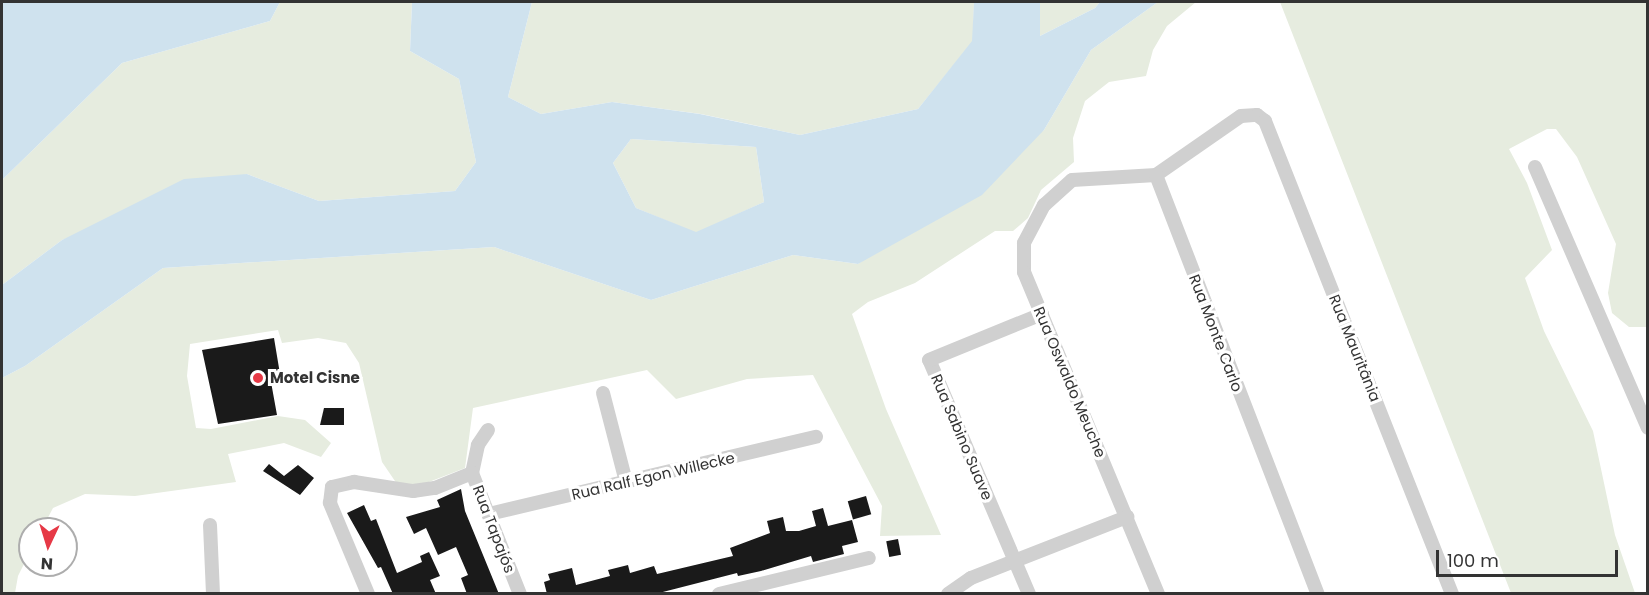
<!DOCTYPE html>
<html>
<head>
<meta charset="utf-8">
<style>
	body { margin:0 }
	#map { position:relative; width:1649px; height:595px; overflow:hidden; background:#fff; font-family:Poppins,sans-serif }
	div>[style] { position:absolute }
	[style*='--x'] { left:calc(var(--x)*1px); top:calc(var(--y)*1px); width:calc(var(--w)*1px); rotate:calc(var(--a)*1deg) }
	.green>* { inset:0; background:#e6ecdf }
	.water>* { inset:0; background:#cfe2ee }
	.building>* { inset:0; background:#1a1a1a; transform-origin:0 0 }
	.minor>* { height:14px; margin:-7px; padding:0 7px; transform-origin:7px; border-radius:7px; background:#d0d0d0 }
	.dots>* { width:16px; height:16px; translate:-50% -50%; box-sizing:border-box; border:3px solid #fff; border-radius:50% }
	span { translate:-50% -50%; white-space:nowrap; text-align:center; line-height:1.15; -webkit-text-stroke:6px #fff; paint-order:stroke }
	.street-label { font-size:15px; color:#333 }
	.poi-label { font-size:15px; color:#333; font-weight:700 }
	.left { translate:0 -50%; text-align:left }
	.frame { position:absolute; inset:0; border:3px solid #333; pointer-events:none }
	.north { position:absolute; left:18px; top:517px; width:60px; height:60px; box-sizing:border-box; background:#fff; border:2px solid #adadad; border-radius:50%; rotate:184deg; font-size:16px; font-weight:700; line-height:24px; text-align:center; color:#333 }
	.north::after { content:''; display:block; margin:auto; width:21px; height:27px; background:#e63946; clip-path:polygon(50% 0,100% 100%,50% 72%,0 100%) }
	.scale { position:absolute; left:1436px; top:550px; width:182px; height:27px; box-sizing:border-box; border:3px solid #333; border-top:0; padding-left:8px; font-size:18px; line-height:21px; white-space:nowrap; color:#333; -webkit-text-stroke:4px #fff; paint-order:stroke }
</style>
</head>
<body>
<div id="map">
	<div class="green">
		<div style="clip-path:polygon(280px 2px,412px 2px,410px 51px,459px 79px,476px 162px,455px 191px,319px 201px,247px 174px,62px 240px,2px 285px,2px 180px,122px 63px,270px 21px)"></div>
		<div style="clip-path:polygon(532px 2px,974px 2px,973px 41px,918px 109px,800px 135px,701px 114px,612px 102px,541px 114px,508px 97px)"></div>
		<div style="clip-path:polygon(1040px 2px,1100px 2px,1095px 8px,1040px 36px)"></div>
		<div style="clip-path:polygon(1158px 2px,1196px 2px,1167px 26px,1153px 50px,1146px 76px,1109px 82px,1085px 101px,1073px 138px,1074px 162px,1041px 190px,1028px 218px,1013px 231px,995px 231px,915px 283px,868px 302px,852px 314px,886px 409px,941px 535px,880px 536px,882px 506px,813px 375px,747px 379px,676px 399px,647px 370px,473px 408px,465px 468px,416px 487px,397px 484px,382px 462px,359px 363px,346px 343px,318px 338px,282px 343px,278px 330px,190px 344px,187px 376px,196px 428px,211px 429px,278px 416px,305px 420px,331px 443px,321px 457px,284px 443px,228px 454px,236px 482px,135px 496px,85px 494px,53px 508px,42px 529px,30px 529px,30px 552px,18px 576px,15px 593px,2px 594px,2px 378px,25px 366px,163px 268px,494px 247px,651px 300px,793px 255px,858px 264px,1044px 130px,1091px 50px)"></div>
		<div style="clip-path:polygon(1280px 2px,1647px 2px,1647px 327px,1629px 327px,1612px 313px,1608px 293px,1616px 244px,1577px 157px,1556px 129px,1547px 129px,1509px 149px,1527px 183px,1552px 250px,1525px 278px,1544px 331px,1593px 431px,1615px 535px,1635px 593px,1511px 593px)"></div>
		<div style="clip-path:polygon(631px 139px,756px 147px,764px 202px,696px 233px,636px 208px,613px 163px)"></div>
	</div>
	<div class="water">
		<div style="clip-path:polygon(2px 2px,280px 2px,270px 21px,122px 63px,2px 180px)"></div>
		<div style="clip-path:polygon(evenodd,412px 2px,532px 2px,508px 97px,541px 114px,612px 102px,700px 114px,800px 135px,918px 109px,972px 41px,974px 2px,1040px 2px,1040px 36px,1095px 8px,1100px 2px,1158px 2px,1091px 50px,1044px 130px,982px 195px,858px 264px,793px 255px,651px 300px,494px 247px,163px 268px,25px 366px,2px 378px,2px 285px,62px 240px,184px 179px,247px 174px,319px 201px,455px 191px,476px 162px,459px 79px,410px 51px,412px 2px,631px 139px,756px 147px,764px 202px,696px 232px,636px 208px,613px 163px,631px 139px)"></div>
	</div>
	<div class="building">
		<div style="clip-path:polygon(274px 338px,281px 380px,271px 382px,277px 415px,218px 424px,202px 350px)"></div>
		<div style="clip-path:polygon(324px 408px,344px 408px,344px 425px,320px 425px)"></div>
		<div style="clip-path:polygon(269px 464px,284px 476px,298px 465px,314px 478px,300px 495px,263px 471px)"></div>
		<div style="clip-path:polygon(461px 489px,465px 511px,499px 594px,467px 594px,461px 578px,468px 575px,456px 547px,438px 555px,426px 528px,414px 534px,406px 517px,440px 507px,437px 500px)"></div>
		<div style="left:866px;top:496px;width:19px;height:19px;rotate:74deg"></div>
		<div style="clip-path:polygon(364px 505px,371px 521px,376px 519px,397px 573px,422px 562px,420px 556px,429px 552px,440px 576px,430px 580px,436px 594px,393px 594px,381px 567px,378px 568px,347px 513px)"></div>
		<div style="clip-path:polygon(823px 508px,828px 526px,852px 520px,858px 542px,842px 546px,844px 554px,813px 562px,811px 556px,761px 571px,738px 576px,737px 573px,655px 594px,547px 594px,544px 582px,550px 580px,548px 574px,572px 568px,576px 585px,610px 576px,608px 570px,628px 565px,630px 573px,654px 566px,657px 574px,733px 556px,730px 548px,770px 533px,767px 521px,783px 517px,786px 531px,799px 531px,816px 526px,812px 511px)"></div>
		<div style="left:898px;top:539px;width:16px;height:12px;rotate:79deg"></div>
	</div>
	<div class="minor">
		<div style="--x:1535;--y:167;--w:284;--a:66.6"></div>
		<div style="--x:1156;--y:175;--w:103;--a:-34.8"></div>
		<div style="--x:1241;--y:116;--w:16;--a:-4"></div>
		<div style="--x:1257;--y:115;--w:10;--a:37"></div>
		<div style="--x:1265;--y:121;--w:509;--a:68.43"></div>
		<div style="--x:1156;--y:175;--w:84;--a:176.6"></div>
		<div style="--x:1072;--y:180;--w:38;--a:138"></div>
		<div style="--x:1044;--y:205;--w:43;--a:117.8"></div>
		<div style="--x:1024;--y:243;--w:29;--a:90"></div>
		<div style="--x:1024;--y:272;--w:349;--a:67.4"></div>
		<div style="--x:1156;--y:175;--w:449;--a:68.9"></div>
		<div style="--x:603;--y:393;--w:92;--a:75.5"></div>
		<div style="--x:488;--y:430;--w:18;--a:124"></div>
		<div style="--x:478;--y:445;--w:29;--a:102"></div>
		<div style="--x:472;--y:473;--w:130;--a:68.4"></div>
		<div style="--x:489;--y:514;--w:336;--a:-13.3"></div>
		<div style="--x:210;--y:525;--w:69;--a:87.5"></div>
		<div style="--x:368;--y:594;--w:99;--a:-112.7"></div>
		<div style="--x:330;--y:503;--w:16;--a:-83"></div>
		<div style="--x:332;--y:487;--w:23;--a:-13"></div>
		<div style="--x:354;--y:482;--w:60;--a:8.7"></div>
		<div style="--x:413;--y:491;--w:22;--a:-8"></div>
		<div style="--x:435;--y:488;--w:40;--a:-22"></div>
		<div style="--x:719;--y:594;--w:154;--a:-13.5"></div>
		<div style="--x:948;--y:594;--w:28;--a:-35"></div>
		<div style="--x:971;--y:578;--w:168;--a:-21.4"></div>
		<div style="--x:1029;--y:594;--w:254;--a:-113.1"></div>
		<div style="--x:929;--y:360;--w:122;--a:-22.2"></div>
	</div>
	<div class="dots">
		<div style="left:258px;top:378px;background:#e63946"></div>
	</div>
	<div class="street-label">
		<span style="left:1216px;top:333px;rotate:69deg">Rua Monte Carlo</span>
		<span style="left:1355px;top:348px;rotate:68deg">Rua Mauritânia</span>
		<span style="left:1070px;top:382px;rotate:67deg">Rua Oswaldo Meuche</span>
		<span style="left:962px;top:437px;rotate:67deg">Rua Sabino Suave</span>
		<span style="left:653px;top:476px;rotate:-13deg">Rua Ralf Egon Willecke</span>
		<span style="left:494px;top:529px;rotate:69deg">Rua Tapajós</span>
	</div>
	<div class="poi-label">
		<span class="left" style="left:270px;top:378px">Motel Cisne</span>
	</div>
	<div class="frame"></div>
	<div class="north">N</div>
	<div class="scale">100 m</div>
</div>
</body>
</html>
